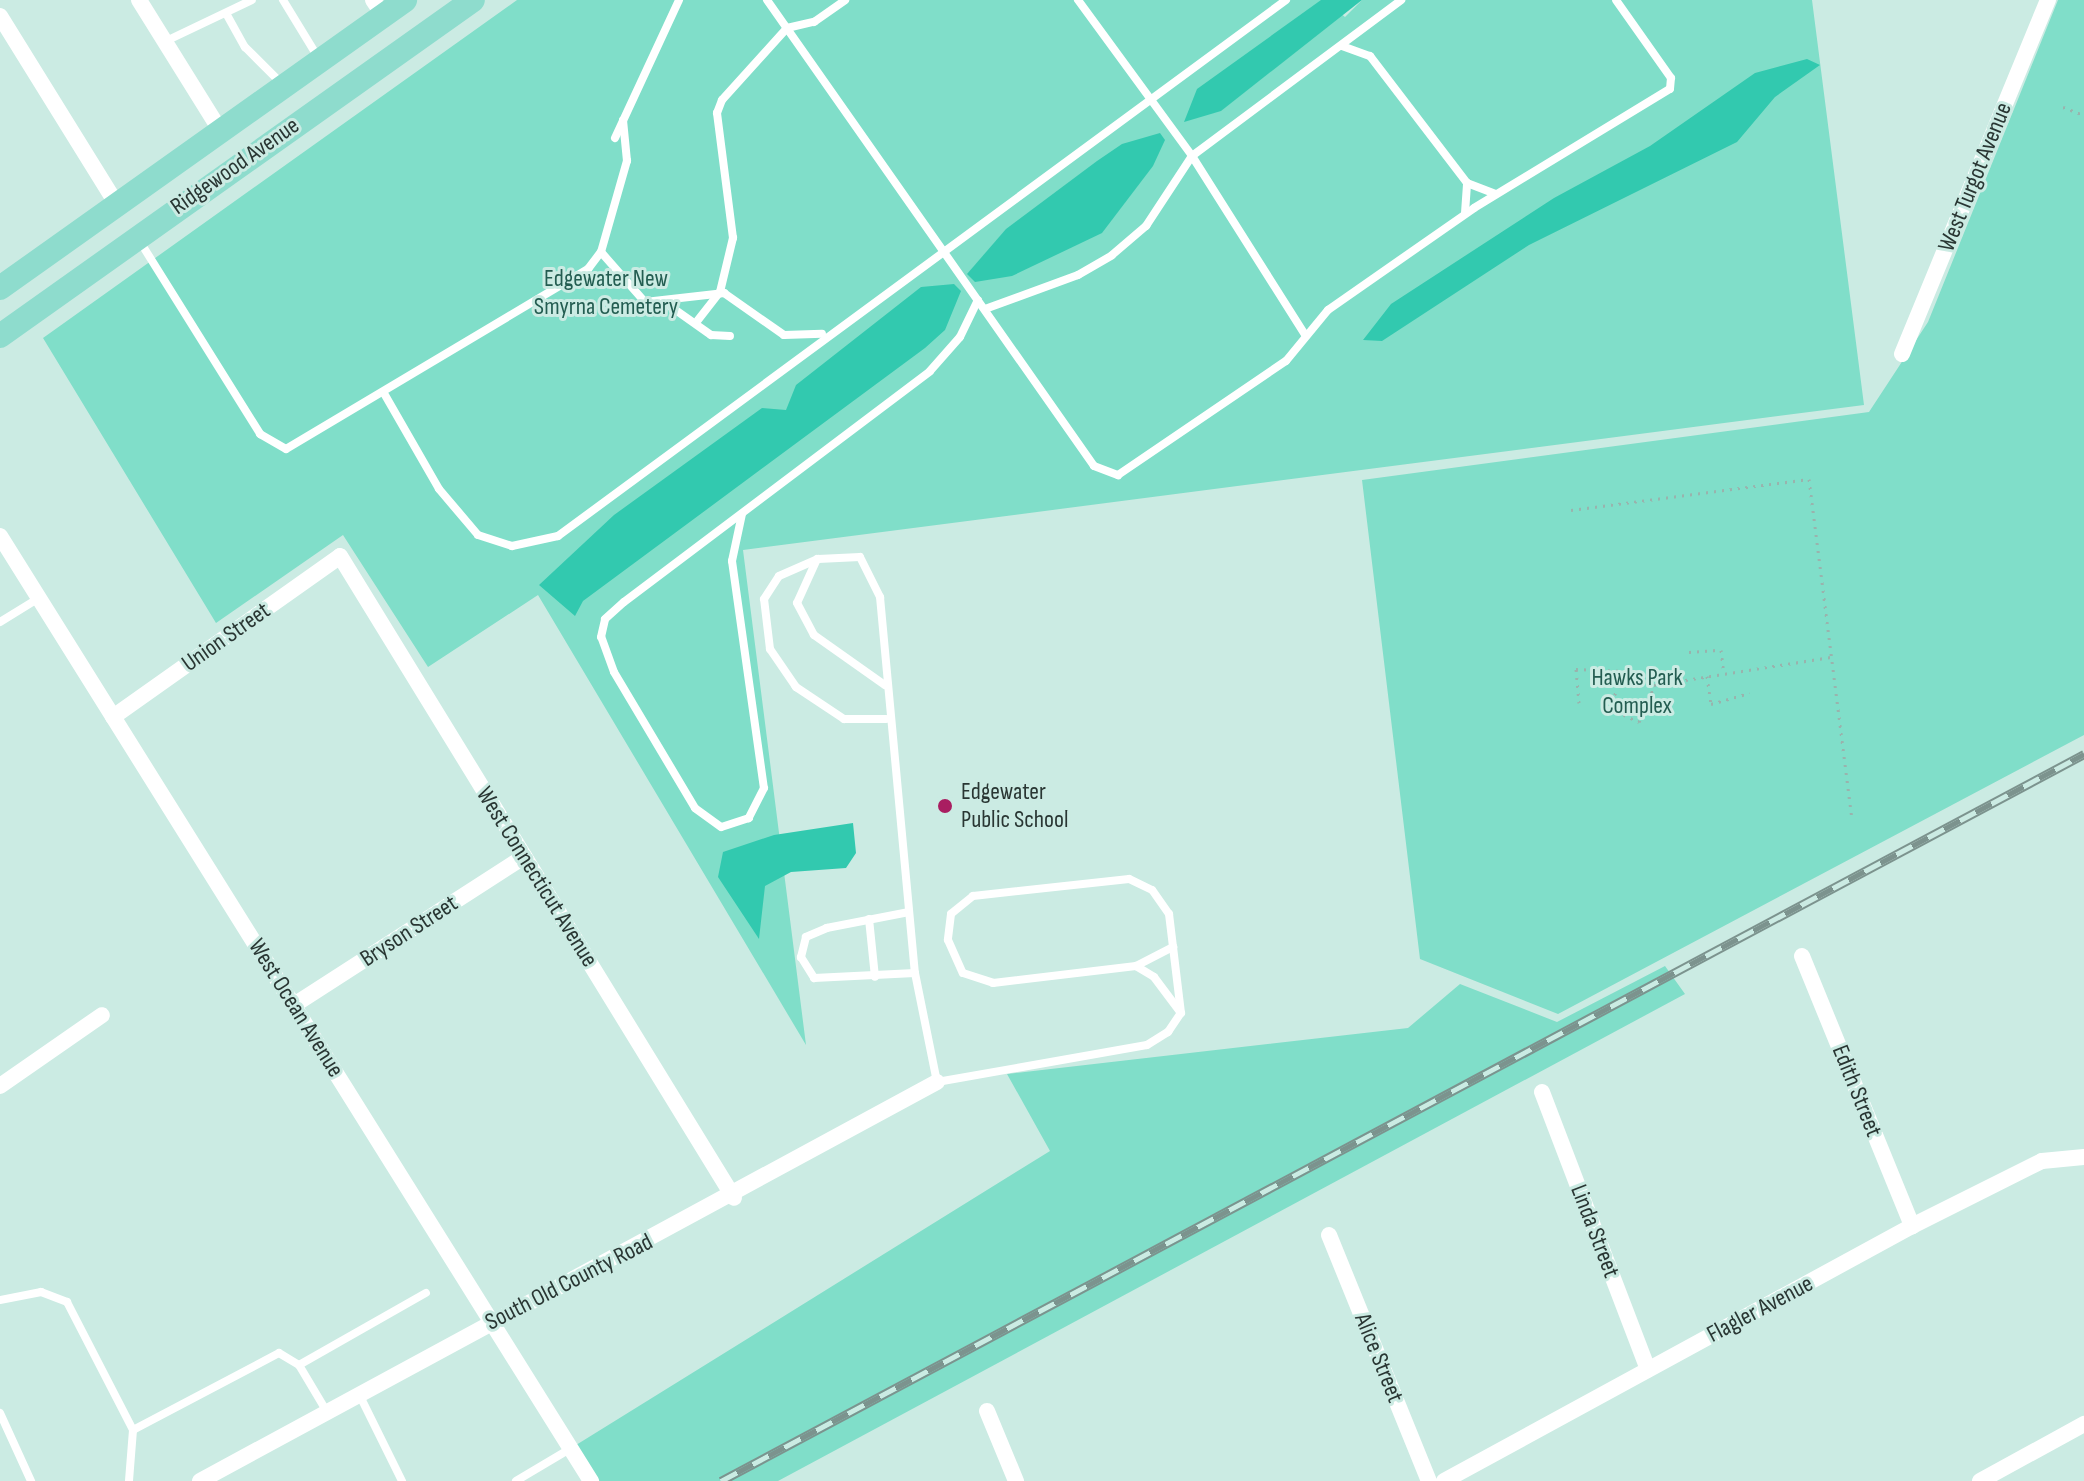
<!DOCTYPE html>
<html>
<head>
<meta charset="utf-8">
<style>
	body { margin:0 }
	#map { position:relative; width:2084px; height:1481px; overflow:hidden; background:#cbebe3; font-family:"Sofia Sans Condensed",sans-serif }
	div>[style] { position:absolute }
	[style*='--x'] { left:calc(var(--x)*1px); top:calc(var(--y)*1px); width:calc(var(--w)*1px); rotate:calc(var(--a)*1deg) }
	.green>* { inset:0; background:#80dec9 }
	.water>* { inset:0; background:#32c9af }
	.path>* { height:3px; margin-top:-1.5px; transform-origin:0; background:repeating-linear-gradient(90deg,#99b3ad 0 2px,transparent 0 8px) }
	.service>* { height:8px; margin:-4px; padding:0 4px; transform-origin:4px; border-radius:4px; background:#fff }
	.minor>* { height:16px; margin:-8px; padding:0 8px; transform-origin:8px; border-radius:8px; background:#fff }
	.primary>* { height:24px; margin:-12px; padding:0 12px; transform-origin:12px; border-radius:12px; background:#8edccd }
	.rail>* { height:9px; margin-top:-4.5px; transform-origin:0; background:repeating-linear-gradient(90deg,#cbebe3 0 18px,#7c938e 0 36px); box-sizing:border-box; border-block:2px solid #7c938e }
	.dots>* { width:22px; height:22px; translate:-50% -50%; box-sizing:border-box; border:4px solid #cbebe3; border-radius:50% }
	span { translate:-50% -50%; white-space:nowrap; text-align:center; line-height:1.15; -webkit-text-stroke:6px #cbebe3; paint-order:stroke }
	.street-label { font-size:24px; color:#293633 }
	.park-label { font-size:24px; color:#235d51 }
	.poi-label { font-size:24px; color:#293633 }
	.left { translate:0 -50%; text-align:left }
</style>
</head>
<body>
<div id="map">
	<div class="green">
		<div style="clip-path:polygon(517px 0,1325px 0,1345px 17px,1362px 0,1812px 0,1864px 405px,743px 550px,806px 1045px,538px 595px,428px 667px,343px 535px,216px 623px,43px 338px)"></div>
		<div style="clip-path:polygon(2058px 0,2084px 0,2084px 735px,1558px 1014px,1420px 959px,1362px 480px,1869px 412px,1928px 322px)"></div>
		<div style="clip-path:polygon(1665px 966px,1685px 994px,778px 1481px,586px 1481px,568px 1450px,1050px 1151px,1007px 1074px,1408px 1028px,1460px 984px,1557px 1022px)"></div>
	</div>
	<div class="water">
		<div style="clip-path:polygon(1321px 0,1362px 0,1221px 111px,1184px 122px,1197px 89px)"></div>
		<div style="clip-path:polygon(1807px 59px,1820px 65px,1775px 97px,1737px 142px,1529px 245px,1382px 341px,1363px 340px,1391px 304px,1554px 198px,1650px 146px,1755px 73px)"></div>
		<div style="clip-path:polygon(1160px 133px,1165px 140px,1153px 166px,1102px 233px,1012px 276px,975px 282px,967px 274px,1006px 229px,1097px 161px,1122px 144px)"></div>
		<div style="clip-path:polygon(954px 284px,961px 291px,945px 330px,925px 348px,583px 601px,575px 616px,539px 585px,614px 515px,762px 408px,786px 410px,796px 385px,921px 287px)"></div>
		<div style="clip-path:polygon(853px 823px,856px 853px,846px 868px,791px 872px,765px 886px,759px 939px,718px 877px,723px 852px,774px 835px)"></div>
	</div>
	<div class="path">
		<div style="--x:2063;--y:107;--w:22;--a:21"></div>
		<div style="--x:1571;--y:510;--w:240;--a:-7.4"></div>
		<div style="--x:1809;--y:479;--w:344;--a:82.8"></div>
		<div style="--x:1689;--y:652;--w:32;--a:-4"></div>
		<div style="--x:1721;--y:650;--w:23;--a:83"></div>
		<div style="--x:1625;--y:671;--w:40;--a:113.4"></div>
		<div style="--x:1609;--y:708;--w:33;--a:25"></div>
		<div style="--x:1639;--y:722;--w:39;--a:-67"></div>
		<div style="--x:1707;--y:676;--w:28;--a:82"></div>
		<div style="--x:1711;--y:704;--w:40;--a:-16"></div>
		<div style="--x:1579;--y:703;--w:34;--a:-95"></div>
		<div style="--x:1576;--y:669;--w:49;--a:2.3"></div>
		<div style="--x:1625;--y:671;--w:32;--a:26"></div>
		<div style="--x:1654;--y:685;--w:179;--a:-9"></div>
	</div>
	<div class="service">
		<div style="--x:283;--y:0;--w:69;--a:58.6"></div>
		<div style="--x:767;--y:0;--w:569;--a:54.94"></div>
		<div style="--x:1094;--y:466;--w:26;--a:21"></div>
		<div style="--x:1118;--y:475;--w:203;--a:-34.2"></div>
		<div style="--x:1286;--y:361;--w:66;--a:-50.5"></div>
		<div style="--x:1328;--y:310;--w:178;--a:-34.9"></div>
		<div style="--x:1474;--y:208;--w:229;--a:-31.3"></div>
		<div style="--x:1670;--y:89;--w:11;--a:-85"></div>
		<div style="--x:1671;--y:78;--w:95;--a:-125.2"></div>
		<div style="--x:1078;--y:0;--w:193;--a:53.8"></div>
		<div style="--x:1192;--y:156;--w:212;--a:57.7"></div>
		<div style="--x:227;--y:15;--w:37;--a:61"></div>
		<div style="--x:245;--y:47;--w:54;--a:45"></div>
		<div style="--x:166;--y:41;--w:95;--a:-25.5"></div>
		<div style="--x:1342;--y:46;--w:30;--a:20"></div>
		<div style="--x:1370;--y:56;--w:160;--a:52.6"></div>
		<div style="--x:1467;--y:183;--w:30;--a:21"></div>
		<div style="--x:615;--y:138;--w:152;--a:-65.1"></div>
		<div style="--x:1465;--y:213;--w:30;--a:-86"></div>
		<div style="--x:139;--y:240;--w:229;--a:58"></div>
		<div style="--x:260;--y:434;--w:30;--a:30"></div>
		<div style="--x:286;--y:449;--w:352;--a:-30.8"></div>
		<div style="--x:588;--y:269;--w:21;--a:-53"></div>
		<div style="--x:601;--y:252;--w:95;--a:-74.1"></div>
		<div style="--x:627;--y:161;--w:41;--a:-95.6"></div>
		<div style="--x:601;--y:252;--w:67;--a:48.7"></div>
		<div style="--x:645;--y:302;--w:80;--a:-6.5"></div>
		<div style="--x:724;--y:293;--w:73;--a:35"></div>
		<div style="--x:784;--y:335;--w:38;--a:-2"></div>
		<div style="--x:667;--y:304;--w:54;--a:35.2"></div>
		<div style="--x:711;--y:335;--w:19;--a:3"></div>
		<div style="--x:985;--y:309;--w:99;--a:-20.1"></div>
		<div style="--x:1078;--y:275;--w:39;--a:-30"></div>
		<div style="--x:1112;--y:255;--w:45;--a:-40.5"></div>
		<div style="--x:1146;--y:226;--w:84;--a:-56.7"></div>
		<div style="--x:1192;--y:156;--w:261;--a:-36.7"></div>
		<div style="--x:698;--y:320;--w:36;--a:-52"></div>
		<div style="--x:720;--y:292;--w:56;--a:-76.5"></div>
		<div style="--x:733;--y:238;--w:126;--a:-97.3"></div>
		<div style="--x:717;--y:113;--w:14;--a:-69"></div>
		<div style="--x:722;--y:100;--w:97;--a:-47.9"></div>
		<div style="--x:787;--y:28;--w:28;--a:-13"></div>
		<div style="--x:814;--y:22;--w:38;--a:-35"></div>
		<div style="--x:385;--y:395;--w:108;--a:60.1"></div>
		<div style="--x:439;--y:489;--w:60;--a:49.7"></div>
		<div style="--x:478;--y:535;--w:36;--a:18"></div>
		<div style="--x:512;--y:546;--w:47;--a:-12.3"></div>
		<div style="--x:558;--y:536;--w:904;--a:-36.36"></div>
		<div style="--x:742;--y:514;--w:48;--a:102"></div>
		<div style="--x:732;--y:561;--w:229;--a:82"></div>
		<div style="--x:764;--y:788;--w:34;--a:117"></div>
		<div style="--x:749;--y:818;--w:29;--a:162"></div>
		<div style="--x:721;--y:827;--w:32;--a:-144"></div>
		<div style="--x:695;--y:808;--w:158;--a:-120.8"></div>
		<div style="--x:614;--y:672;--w:37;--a:-110"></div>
		<div style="--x:601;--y:637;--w:18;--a:-77"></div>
		<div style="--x:605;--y:619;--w:25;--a:-42"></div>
		<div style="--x:624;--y:602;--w:383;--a:-37"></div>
		<div style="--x:930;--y:371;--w:45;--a:-48.6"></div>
		<div style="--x:960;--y:337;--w:41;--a:-64.1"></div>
		<div style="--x:817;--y:559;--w:48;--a:114.4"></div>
		<div style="--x:797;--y:603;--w:36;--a:62"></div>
		<div style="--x:814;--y:635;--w:87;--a:35.2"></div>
		<div style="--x:0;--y:622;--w:46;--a:-31.6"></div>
		<div style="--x:886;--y:719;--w:42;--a:180"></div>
		<div style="--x:844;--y:719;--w:58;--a:-146.3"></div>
		<div style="--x:796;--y:687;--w:46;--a:-124.4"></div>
		<div style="--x:770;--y:649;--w:50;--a:-96.8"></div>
		<div style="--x:764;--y:599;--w:27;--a:-57"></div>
		<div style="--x:779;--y:576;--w:43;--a:-23.6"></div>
		<div style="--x:818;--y:559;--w:42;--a:-2.7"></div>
		<div style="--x:860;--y:557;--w:45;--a:63.4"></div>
		<div style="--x:880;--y:597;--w:378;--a:84.7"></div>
		<div style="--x:915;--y:973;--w:111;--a:78.6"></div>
		<div style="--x:937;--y:1082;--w:213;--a:-10"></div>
		<div style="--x:1147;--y:1045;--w:25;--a:-32"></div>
		<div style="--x:1168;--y:1032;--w:23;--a:-56"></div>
		<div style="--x:1181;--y:1013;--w:100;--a:-96.9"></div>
		<div style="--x:1169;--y:914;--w:29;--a:-125"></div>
		<div style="--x:1152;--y:890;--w:25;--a:-154"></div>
		<div style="--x:1129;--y:879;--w:157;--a:173.8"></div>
		<div style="--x:973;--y:896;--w:28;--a:141"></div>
		<div style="--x:951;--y:914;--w:26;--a:97"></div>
		<div style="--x:948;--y:940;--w:36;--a:66"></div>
		<div style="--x:963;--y:973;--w:32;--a:18"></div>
		<div style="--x:993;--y:983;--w:144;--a:-6.8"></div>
		<div style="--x:1136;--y:966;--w:21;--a:31"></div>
		<div style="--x:1154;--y:977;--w:45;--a:53.1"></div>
		<div style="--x:909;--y:912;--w:84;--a:169"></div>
		<div style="--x:827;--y:928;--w:23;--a:157"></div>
		<div style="--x:806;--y:937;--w:21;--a:104"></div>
		<div style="--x:801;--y:957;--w:25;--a:58"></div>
		<div style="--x:814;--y:978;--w:101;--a:-2.8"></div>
		<div style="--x:869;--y:919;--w:58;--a:84.1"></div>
		<div style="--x:1136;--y:966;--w:42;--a:-27.2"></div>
		<div style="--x:0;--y:1300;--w:42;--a:-11"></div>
		<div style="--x:41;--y:1292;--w:28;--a:21"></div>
		<div style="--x:67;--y:1302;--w:144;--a:62.7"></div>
		<div style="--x:133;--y:1430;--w:51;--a:94.5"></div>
		<div style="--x:299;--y:1365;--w:146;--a:-29.6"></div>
		<div style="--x:359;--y:1394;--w:97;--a:63.7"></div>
		<div style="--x:0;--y:1413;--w:75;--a:65.5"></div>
		<div style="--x:133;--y:1430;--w:165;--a:-27.8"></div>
		<div style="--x:279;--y:1353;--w:23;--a:31"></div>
		<div style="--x:299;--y:1365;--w:55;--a:59.2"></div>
		<div style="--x:516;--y:1481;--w:66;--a:-30.8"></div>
	</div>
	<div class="minor">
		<div style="--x:139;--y:0;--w:153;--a:58.1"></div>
		<div style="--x:373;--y:0;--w:18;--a:56"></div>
		<div style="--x:0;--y:16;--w:220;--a:58.2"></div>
		<div style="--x:1902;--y:354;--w:383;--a:-67.6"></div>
		<div style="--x:0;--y:536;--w:1115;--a:57.98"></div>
		<div style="--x:113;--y:717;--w:278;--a:-35.3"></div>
		<div style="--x:340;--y:556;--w:753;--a:58.46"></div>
		<div style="--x:1802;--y:956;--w:292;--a:67.8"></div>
		<div style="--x:294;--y:1005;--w:274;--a:-32.8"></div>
		<div style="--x:0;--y:1086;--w:124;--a:-34.8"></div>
		<div style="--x:1542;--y:1092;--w:297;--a:69.1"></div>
		<div style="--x:1329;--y:1235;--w:266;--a:67.9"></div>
		<div style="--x:987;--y:1411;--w:76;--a:67.5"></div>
		<div style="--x:200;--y:1481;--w:838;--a:-28.43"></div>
		<div style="--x:1444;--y:1481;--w:533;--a:-28.58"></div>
		<div style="--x:1912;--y:1226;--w:145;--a:-26.6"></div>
		<div style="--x:2042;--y:1161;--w:42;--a:-5.4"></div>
		<div style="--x:1980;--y:1481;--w:119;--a:-28.7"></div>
	</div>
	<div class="primary">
		<div style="--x:0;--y:288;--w:497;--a:-35.4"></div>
		<div style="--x:0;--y:336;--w:580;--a:-35.39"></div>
	</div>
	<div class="rail">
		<div style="--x:721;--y:1481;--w:1545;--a:-28.07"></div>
	</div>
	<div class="dots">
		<div style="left:945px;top:806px;background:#a91e61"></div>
	</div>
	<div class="street-label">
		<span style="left:235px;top:166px;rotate:-35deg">Ridgewood Avenue</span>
		<span style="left:1975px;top:177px;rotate:-68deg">West Turgot Avenue</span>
		<span style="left:226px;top:637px;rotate:-35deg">Union Street</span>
		<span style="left:537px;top:877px;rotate:58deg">West Connecticut Avenue</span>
		<span style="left:409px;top:931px;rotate:-33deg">Bryson Street</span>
		<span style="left:296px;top:1008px;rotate:58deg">West Ocean Avenue</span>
		<span style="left:1857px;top:1091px;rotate:68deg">Edith Street</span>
		<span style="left:1595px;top:1231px;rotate:69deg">Linda Street</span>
		<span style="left:569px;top:1282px;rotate:-27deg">South Old County Road</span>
		<span style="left:1760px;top:1309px;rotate:-28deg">Flagler Avenue</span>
		<span style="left:1379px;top:1358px;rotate:68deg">Alice Street</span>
	</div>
	<div class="park-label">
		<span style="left:606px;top:293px">Edgewater New<br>Smyrna Cemetery</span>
		<span style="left:1637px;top:692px">Hawks Park<br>Complex</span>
	</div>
	<div class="poi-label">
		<span class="left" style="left:961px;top:806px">Edgewater<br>Public School</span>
	</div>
</div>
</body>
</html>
